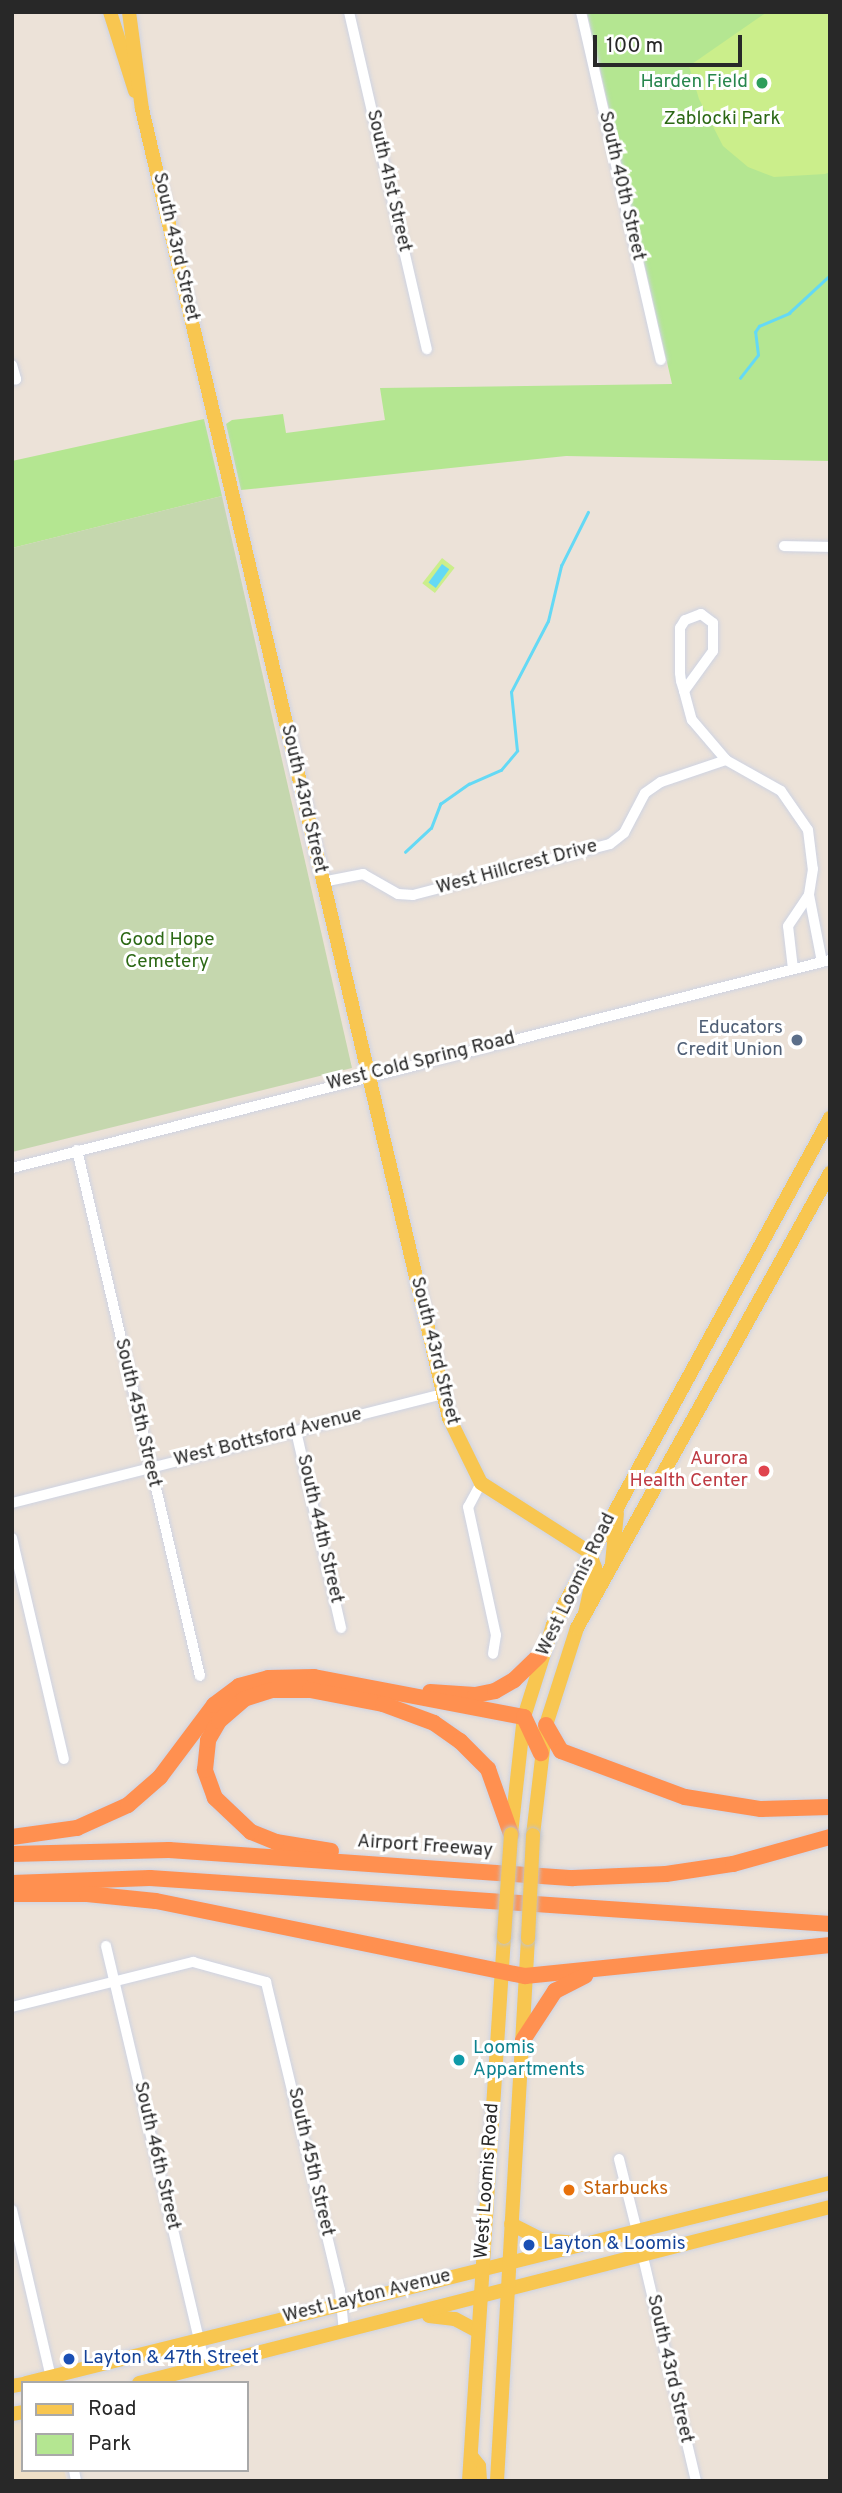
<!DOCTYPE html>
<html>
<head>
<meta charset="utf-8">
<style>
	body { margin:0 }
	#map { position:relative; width:842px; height:2493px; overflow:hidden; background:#ece2d8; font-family:Overpass,sans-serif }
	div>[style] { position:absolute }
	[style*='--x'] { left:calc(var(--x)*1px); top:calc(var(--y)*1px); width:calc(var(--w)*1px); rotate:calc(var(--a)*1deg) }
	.education>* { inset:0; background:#efdfc6 }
	.green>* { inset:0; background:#b4e691 }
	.cemetery>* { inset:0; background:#c5d7ae }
	.pitch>* { inset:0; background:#cbee8b; transform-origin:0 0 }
	.water>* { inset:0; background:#64d9f5; transform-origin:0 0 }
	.stream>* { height:2.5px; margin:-1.25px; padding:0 1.25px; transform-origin:1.25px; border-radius:1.25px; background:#64d9f5 }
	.roads { filter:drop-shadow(0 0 2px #ced3e2) drop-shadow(0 0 2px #ced3e2) }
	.minor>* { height:10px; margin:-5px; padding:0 5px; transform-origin:5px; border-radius:5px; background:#fff }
	.major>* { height:14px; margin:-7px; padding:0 7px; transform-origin:7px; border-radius:7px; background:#f8c650 }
	.highway>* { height:16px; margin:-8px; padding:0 8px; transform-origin:8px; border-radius:8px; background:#ff9050 }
	.bridges { filter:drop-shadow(0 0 2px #c3c3c3) drop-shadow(0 0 2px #c3c3c3) }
	.major-bridge>* { height:14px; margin:-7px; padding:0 7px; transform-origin:7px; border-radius:7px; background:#f8c650 }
	.dots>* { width:19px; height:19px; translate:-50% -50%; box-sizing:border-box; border:4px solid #fff; border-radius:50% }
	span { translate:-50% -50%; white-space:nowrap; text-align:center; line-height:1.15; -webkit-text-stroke:6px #fff; paint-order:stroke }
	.leisure-label { font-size:19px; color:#27864d }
	.right { translate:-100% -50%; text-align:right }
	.park-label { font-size:19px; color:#2c6815 }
	.street-label { font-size:19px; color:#282828 }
	.service-label { font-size:19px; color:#4e5e75 }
	.health-label { font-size:19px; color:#be3a42 }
	.culture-label { font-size:19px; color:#0d838f }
	.left { translate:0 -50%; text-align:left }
	.food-label { font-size:19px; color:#c56008 }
	.transit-label { font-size:19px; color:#164399 }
	.frame { position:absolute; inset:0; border:14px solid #282828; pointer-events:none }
	.legend { position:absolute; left:21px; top:2381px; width:228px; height:91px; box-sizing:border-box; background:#fff; border:2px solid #a9a9a9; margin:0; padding:9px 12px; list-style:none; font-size:21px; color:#282828 }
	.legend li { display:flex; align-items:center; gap:14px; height:35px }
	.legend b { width:35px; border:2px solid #a9a9a9 }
	.scale { position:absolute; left:593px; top:35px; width:149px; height:32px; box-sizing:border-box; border:4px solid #282828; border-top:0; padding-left:9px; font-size:21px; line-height:24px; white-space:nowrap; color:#282828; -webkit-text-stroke:5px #fff; paint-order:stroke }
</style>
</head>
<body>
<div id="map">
	<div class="education">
		<div style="clip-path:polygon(23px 2417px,23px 2470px,64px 2470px,67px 2481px,12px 2481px,12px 2420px)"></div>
	</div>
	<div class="green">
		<div style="clip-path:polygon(587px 12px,830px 12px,830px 461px,566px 456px,241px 490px,226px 424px,232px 420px,283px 414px,286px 433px,385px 420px,380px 388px,672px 384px)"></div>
		<div style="clip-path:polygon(204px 419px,222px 496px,12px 548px,12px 461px)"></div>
	</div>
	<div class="cemetery">
		<div style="clip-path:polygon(222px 496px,352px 1068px,12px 1152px,12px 548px)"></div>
	</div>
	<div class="pitch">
		<div style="clip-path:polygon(767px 12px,830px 12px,830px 172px,825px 174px,774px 177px,748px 167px,723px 146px,699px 99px,689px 66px)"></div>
		<div style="left:442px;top:558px;width:16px;height:32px;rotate:38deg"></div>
	</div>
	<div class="water">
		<div style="left:442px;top:564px;width:9px;height:23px;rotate:36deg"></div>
	</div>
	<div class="stream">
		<div style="--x:740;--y:378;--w:29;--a:-52"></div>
		<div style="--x:758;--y:355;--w:23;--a:-97"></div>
		<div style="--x:755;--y:332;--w:7;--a:-56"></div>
		<div style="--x:759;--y:326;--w:33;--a:-23"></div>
		<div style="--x:789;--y:313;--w:56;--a:-42.8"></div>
		<div style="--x:405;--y:852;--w:35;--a:-43"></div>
		<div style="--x:431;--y:828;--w:26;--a:-69"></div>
		<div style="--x:440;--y:804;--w:35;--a:-35"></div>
		<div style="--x:469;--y:784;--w:35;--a:-24"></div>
		<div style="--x:501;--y:770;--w:25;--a:-50"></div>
		<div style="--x:517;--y:751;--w:59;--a:-95.8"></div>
		<div style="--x:511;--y:692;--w:80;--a:-62.5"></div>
		<div style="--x:548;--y:621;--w:57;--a:-76.7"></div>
		<div style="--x:561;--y:566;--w:60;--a:-63.4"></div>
	</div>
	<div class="roads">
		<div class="minor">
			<div style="--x:349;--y:12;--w:346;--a:77"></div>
			<div style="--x:581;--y:12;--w:357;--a:77.1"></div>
			<div style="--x:12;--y:365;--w:15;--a:74"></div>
			<div style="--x:16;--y:379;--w:4;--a:166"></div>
			<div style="--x:784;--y:546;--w:46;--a:1.2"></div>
			<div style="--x:684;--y:691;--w:49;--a:-54.1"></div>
			<div style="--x:713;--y:651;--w:28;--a:-90"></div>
			<div style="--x:713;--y:623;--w:15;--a:-143"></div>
			<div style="--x:701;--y:614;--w:17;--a:159"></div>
			<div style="--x:685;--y:620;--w:9;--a:122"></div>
			<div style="--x:680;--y:628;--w:45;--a:90"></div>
			<div style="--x:680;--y:673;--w:8;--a:83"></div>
			<div style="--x:681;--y:681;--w:10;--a:73"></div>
			<div style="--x:684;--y:691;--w:30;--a:75"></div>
			<div style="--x:692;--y:720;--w:52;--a:49.6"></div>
			<div style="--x:726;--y:760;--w:63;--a:29.4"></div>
			<div style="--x:781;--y:791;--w:47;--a:55.3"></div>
			<div style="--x:808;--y:830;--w:39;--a:83"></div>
			<div style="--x:813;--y:869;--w:26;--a:99"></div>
			<div style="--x:809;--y:895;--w:68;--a:79"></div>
			<div style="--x:322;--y:882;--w:42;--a:-11"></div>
			<div style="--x:363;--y:874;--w:40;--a:29.7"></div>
			<div style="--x:398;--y:894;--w:15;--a:4"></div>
			<div style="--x:413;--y:895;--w:203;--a:-14.5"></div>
			<div style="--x:610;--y:844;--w:18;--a:-38"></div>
			<div style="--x:624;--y:833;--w:45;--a:-62.3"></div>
			<div style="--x:645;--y:793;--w:19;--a:-35"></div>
			<div style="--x:661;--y:782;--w:69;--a:-18.7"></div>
			<div style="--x:793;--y:969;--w:43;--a:-96.6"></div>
			<div style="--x:788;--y:926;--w:37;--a:-56"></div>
			<div style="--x:77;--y:1150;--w:540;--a:76.84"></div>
			<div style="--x:12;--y:1168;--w:844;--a:-14.27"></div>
			<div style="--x:296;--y:1431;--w:202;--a:77.1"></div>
			<div style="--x:481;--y:1483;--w:27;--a:118"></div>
			<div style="--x:468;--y:1507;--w:131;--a:77.7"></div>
			<div style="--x:496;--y:1635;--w:19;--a:99"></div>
			<div style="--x:12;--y:1503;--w:445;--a:-14.2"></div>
			<div style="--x:12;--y:1538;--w:227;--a:76.8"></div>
			<div style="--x:106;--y:1946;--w:432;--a:76.7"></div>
			<div style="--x:12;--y:2007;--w:187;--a:-14"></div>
			<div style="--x:193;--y:1962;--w:76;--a:15.3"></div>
			<div style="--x:266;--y:1982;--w:317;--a:76.5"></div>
			<div style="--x:340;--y:2290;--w:42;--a:84.6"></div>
			<div style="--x:619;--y:2159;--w:74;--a:76"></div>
			<div style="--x:12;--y:2210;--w:177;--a:76.9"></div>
			<div style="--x:643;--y:2257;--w:230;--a:76.7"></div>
			<div style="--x:74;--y:2470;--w:11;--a:80"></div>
		</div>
		<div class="major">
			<div style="--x:110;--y:12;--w:83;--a:72.4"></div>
			<div style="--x:129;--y:12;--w:98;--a:82.4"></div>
			<div style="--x:142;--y:109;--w:1345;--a:76.8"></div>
			<div style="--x:449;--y:1418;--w:72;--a:63.8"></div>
			<div style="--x:481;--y:1483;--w:128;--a:32.6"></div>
			<div style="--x:589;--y:1552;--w:17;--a:69"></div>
			<div style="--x:595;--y:1568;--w:47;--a:102.3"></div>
			<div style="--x:612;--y:1563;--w:50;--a:-84.3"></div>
			<div style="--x:511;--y:1834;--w:118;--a:-83.7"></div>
			<div style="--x:524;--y:1717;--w:96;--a:-72.5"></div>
			<div style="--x:553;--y:1625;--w:578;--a:-61.35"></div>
			<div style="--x:533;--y:1835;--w:111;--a:-83.3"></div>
			<div style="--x:546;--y:1725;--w:102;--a:-72.3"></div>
			<div style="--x:577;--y:1628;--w:521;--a:-60.92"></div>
			<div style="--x:511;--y:2224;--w:36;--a:27"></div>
			<div style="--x:543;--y:2240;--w:25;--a:5"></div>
			<div style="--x:429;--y:2316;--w:26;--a:7"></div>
			<div style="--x:455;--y:2319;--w:26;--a:28"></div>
			<div style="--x:26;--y:2383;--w:829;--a:-13.97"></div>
			<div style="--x:139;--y:2383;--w:713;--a:-14.29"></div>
			<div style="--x:12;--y:2386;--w:11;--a:-10"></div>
			<div style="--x:12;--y:2414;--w:11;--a:-10"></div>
			<div style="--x:471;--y:2456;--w:13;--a:51"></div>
			<div style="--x:479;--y:2466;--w:15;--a:86"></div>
			<div style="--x:469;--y:2481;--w:545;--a:-86.32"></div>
			<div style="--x:497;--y:2481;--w:544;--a:-86.73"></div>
		</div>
		<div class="highway">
			<div style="--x:430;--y:1692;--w:45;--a:3.8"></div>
			<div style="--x:475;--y:1695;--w:20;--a:-11"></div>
			<div style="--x:495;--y:1691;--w:22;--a:-30"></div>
			<div style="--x:514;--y:1680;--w:36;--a:-44"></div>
			<div style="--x:546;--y:1725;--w:30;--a:60"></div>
			<div style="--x:561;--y:1751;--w:132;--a:20.4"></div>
			<div style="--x:685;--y:1797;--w:77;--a:9"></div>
			<div style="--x:761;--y:1809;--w:69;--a:-1.7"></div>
			<div style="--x:12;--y:1837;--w:66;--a:-7.9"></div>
			<div style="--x:77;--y:1828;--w:56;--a:-24.3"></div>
			<div style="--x:128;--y:1805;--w:43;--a:-41.2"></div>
			<div style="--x:160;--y:1777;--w:90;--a:-53.1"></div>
			<div style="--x:214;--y:1705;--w:31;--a:-37"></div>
			<div style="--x:239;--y:1686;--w:30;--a:-15"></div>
			<div style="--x:268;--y:1678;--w:46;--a:-1.2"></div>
			<div style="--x:314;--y:1677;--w:214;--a:10.8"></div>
			<div style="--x:524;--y:1717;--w:40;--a:65"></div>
			<div style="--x:331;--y:1851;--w:56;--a:-170.7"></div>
			<div style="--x:276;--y:1842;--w:27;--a:-158"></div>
			<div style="--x:251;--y:1832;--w:50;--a:-136.6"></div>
			<div style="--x:215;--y:1798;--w:30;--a:-110"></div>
			<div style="--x:205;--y:1770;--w:30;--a:-84"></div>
			<div style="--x:208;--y:1740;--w:22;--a:-60"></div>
			<div style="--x:219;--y:1721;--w:33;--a:-41"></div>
			<div style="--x:244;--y:1699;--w:29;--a:-18"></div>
			<div style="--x:272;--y:1690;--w:38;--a:0"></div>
			<div style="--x:310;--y:1690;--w:74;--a:10.9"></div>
			<div style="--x:383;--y:1704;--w:54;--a:20.4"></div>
			<div style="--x:434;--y:1723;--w:32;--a:35"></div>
			<div style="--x:460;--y:1741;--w:40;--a:45"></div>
			<div style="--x:488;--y:1769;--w:69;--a:70.5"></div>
			<div style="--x:12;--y:1854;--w:157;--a:-1.5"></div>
			<div style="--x:169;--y:1850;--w:405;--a:4"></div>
			<div style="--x:573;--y:1878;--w:93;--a:-2.5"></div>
			<div style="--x:666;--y:1874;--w:68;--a:-8.5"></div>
			<div style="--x:733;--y:1864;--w:101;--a:-15.6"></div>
			<div style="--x:12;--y:1883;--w:138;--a:-2.1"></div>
			<div style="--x:150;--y:1878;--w:682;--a:3.87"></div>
			<div style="--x:12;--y:1894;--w:75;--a:0"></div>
			<div style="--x:87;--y:1894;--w:69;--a:5.8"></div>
			<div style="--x:156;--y:1901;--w:377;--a:11.5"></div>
			<div style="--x:525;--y:1976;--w:307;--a:-5.8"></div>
			<div style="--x:523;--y:2040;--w:59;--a:-56.9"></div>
			<div style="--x:555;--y:1991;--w:34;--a:-27"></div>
		</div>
	</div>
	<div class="bridges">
		<div class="major-bridge">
			<div style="--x:504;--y:1937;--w:103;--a:-86.1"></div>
			<div style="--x:528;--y:1938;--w:103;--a:-87.2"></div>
		</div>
	</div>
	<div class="dots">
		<div style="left:762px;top:83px;background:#2e9e5b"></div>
		<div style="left:797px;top:1040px;background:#5c6f8a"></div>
		<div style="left:764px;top:1471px;background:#e0444e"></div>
		<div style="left:459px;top:2060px;background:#0f9aa8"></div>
		<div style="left:569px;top:2190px;background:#e8710a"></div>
		<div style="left:529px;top:2245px;background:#1a4fb4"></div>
		<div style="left:69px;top:2359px;background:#1a4fb4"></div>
	</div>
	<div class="leisure-label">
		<span class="right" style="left:748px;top:83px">Harden Field</span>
	</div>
	<div class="park-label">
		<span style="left:722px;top:120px">Zablocki Park</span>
		<span style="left:167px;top:952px">Good Hope<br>Cemetery</span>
	</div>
	<div class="street-label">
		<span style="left:388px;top:181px;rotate:77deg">South 41st Street</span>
		<span style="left:621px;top:186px;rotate:77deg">South 40th Street</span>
		<span style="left:175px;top:247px;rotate:77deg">South 43rd Street</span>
		<span style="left:303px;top:799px;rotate:77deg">South 43rd Street</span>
		<span style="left:517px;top:868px;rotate:-15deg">West Hillcrest Drive</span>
		<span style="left:421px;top:1062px;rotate:-14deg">West Cold Spring Road</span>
		<span style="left:434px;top:1351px;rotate:76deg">South 43rd Street</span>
		<span style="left:137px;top:1413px;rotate:77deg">South 45th Street</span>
		<span style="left:268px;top:1438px;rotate:-14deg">West Bottsford Avenue</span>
		<span style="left:319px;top:1529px;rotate:77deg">South 44th Street</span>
		<span style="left:577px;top:1585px;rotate:-64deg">West Loomis Road</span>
		<span style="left:425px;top:1847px;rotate:4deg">Airport Freeway</span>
		<span style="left:156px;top:2156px;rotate:77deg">South 46th Street</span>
		<span style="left:310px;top:2162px;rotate:77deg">South 45th Street</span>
		<span style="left:488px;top:2181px;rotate:-86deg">West Loomis Road</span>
		<span style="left:367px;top:2297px;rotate:-14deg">West Layton Avenue</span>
		<span style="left:669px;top:2369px;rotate:77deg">South 43rd Street</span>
	</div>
	<div class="service-label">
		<span class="right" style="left:783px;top:1040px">Educators<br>Credit Union</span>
	</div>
	<div class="health-label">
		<span class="right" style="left:748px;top:1471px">Aurora<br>Health Center</span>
	</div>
	<div class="culture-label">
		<span class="left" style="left:473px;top:2060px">Loomis<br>Appartments</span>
	</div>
	<div class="food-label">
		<span class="left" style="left:583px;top:2190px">Starbucks</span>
	</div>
	<div class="transit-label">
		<span class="left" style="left:543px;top:2245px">Layton &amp; Loomis</span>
		<span class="left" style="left:83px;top:2359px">Layton &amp; 47th Street</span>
	</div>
	<div class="frame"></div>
	<ul class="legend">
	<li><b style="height:9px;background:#f8c650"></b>Road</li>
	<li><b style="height:19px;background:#b4e691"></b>Park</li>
	</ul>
	<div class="scale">100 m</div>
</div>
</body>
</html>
